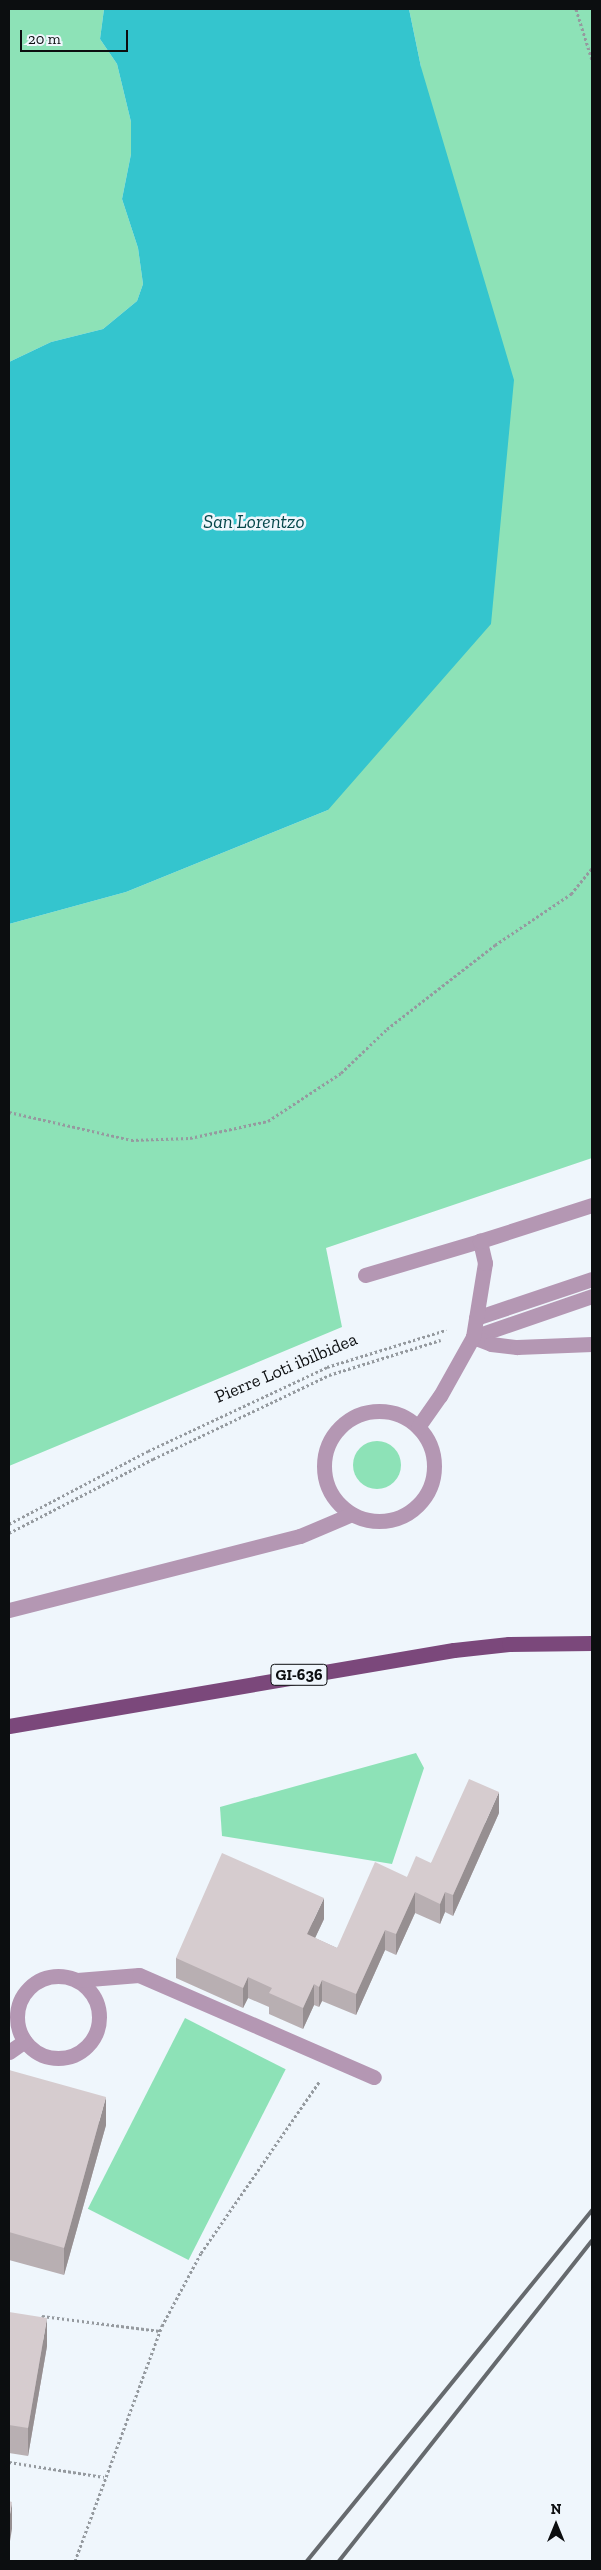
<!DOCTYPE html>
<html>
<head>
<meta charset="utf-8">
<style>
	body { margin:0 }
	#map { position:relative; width:601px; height:2570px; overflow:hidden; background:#eff6fc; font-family:"Zilla Slab",serif }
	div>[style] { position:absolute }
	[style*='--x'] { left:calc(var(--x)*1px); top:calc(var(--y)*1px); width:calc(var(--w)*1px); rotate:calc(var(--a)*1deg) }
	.green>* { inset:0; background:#8de2b7; transform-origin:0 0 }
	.round { border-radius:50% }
	.water>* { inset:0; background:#34c5ce }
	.path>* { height:3px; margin-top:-1.5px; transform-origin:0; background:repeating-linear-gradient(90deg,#959a9f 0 2.5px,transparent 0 5px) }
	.minor>* { height:15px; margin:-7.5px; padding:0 7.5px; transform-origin:7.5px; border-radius:7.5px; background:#b497b3 }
	.minor>.ring { margin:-7.5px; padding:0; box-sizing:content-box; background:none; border:15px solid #b497b3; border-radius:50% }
	.major>* { height:15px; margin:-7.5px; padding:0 7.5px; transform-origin:7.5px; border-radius:7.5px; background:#7b487b }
	.rail>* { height:4px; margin:-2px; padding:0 2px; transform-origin:2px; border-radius:2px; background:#666a6e }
	.wall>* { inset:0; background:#b8afb2 }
	.shaded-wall>* { inset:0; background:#968f91 }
	.building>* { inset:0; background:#d6cccf }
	span { translate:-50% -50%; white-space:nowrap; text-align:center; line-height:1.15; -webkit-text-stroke:5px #eff6fc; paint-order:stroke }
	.shield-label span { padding:1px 4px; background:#eff6fc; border:1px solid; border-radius:4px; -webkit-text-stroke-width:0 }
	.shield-label { font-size:16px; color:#0c0e10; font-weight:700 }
	.street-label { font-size:18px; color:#0c0e10 }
	.water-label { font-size:19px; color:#05464a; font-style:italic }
	.frame { position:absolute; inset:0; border:10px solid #0c0e10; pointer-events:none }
	.north { position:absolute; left:531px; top:2500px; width:50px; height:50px; -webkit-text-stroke:4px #eff6fc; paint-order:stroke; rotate:0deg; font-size:14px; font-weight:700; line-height:20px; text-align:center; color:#0c0e10 }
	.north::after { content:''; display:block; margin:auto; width:18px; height:22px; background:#0c0e10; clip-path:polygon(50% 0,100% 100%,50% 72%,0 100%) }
	.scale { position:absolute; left:20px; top:30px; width:108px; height:22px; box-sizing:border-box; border:2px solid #0c0e10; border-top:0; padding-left:6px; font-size:15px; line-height:18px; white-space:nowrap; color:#0c0e10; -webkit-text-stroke:4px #eff6fc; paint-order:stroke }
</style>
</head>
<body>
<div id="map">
	<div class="green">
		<div style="clip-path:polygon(9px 9px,104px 9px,100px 39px,117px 64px,131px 122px,131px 154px,122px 199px,138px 248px,143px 284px,137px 301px,103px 329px,51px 342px,9px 362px)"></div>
		<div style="clip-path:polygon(409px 9px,592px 9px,592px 1158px,326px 1248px,342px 1327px,9px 1466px,9px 924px,126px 892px,328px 810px,421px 67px)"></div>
		<div class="round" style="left:353px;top:1441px;width:48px;height:48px"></div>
		<div style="clip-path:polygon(416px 1753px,424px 1768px,392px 1864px,222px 1836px,220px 1807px)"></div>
		<div style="left:185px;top:2018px;width:113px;height:214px;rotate:27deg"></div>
	</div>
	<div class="water">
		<div style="clip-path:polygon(104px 9px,409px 9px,421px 67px,514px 380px,491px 624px,328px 810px,126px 892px,9px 924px,9px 362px,51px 342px,103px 329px,137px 301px,143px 284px,138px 248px,122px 199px,131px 154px,131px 122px,117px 64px,100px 39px)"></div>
	</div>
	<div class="path">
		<div style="--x:576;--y:9;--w:53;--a:72.6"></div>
		<div style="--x:9;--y:1112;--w:125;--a:12.9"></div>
		<div style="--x:131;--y:1140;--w:59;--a:-1.9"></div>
		<div style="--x:190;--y:1138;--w:80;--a:-12.3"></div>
		<div style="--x:268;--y:1121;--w:87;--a:-33.3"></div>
		<div style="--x:341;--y:1073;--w:64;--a:-43.7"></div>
		<div style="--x:387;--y:1029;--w:137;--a:-37.9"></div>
		<div style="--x:495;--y:945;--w:92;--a:-33.9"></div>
		<div style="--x:571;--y:894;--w:33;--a:-51"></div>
		<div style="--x:9;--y:1524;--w:157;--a:-27.7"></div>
		<div style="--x:148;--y:1451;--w:198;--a:-25.1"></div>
		<div style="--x:327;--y:1367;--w:125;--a:-17.3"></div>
		<div style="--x:9;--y:1533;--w:162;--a:-27.2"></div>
		<div style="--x:153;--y:1459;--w:195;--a:-25.5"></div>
		<div style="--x:329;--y:1375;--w:117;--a:-17.4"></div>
		<div style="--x:41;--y:2321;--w:5;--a:-79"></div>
		<div style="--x:42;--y:2316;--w:119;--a:7.2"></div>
		<div style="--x:9;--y:2462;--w:96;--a:9"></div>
		<div style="--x:75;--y:2561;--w:251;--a:-69.7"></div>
		<div style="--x:162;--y:2326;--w:83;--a:-61.9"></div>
		<div style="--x:201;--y:2253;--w:208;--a:-55.4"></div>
	</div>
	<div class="minor">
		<div style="--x:365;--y:1275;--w:120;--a:-16.5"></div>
		<div style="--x:476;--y:1318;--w:122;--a:-18.6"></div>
		<div style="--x:473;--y:1337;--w:126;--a:-19"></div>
		<div style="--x:473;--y:1337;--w:19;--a:21"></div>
		<div style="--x:491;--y:1344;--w:26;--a:7"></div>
		<div style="--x:517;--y:1347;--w:75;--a:-2.3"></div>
		<div class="ring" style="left:324px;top:1411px;width:95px;height:95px"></div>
		<div style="--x:418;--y:1427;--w:38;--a:-55"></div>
		<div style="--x:440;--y:1396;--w:68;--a:-60.8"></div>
		<div style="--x:473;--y:1337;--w:75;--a:-80.8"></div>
		<div style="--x:485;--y:1263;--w:23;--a:-103"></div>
		<div style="--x:480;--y:1241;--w:118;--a:-17.8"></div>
		<div style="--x:9;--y:1610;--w:300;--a:-14.3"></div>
		<div style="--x:300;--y:1536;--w:56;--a:-22.9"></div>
		<div class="ring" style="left:17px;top:1976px;width:67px;height:67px"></div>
		<div style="--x:77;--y:1980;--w:62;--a:-4.6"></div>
		<div style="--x:139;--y:1975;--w:256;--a:23.5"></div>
		<div style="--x:9;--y:2052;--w:19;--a:-35"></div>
	</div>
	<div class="major">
		<div style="--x:9;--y:1726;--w:451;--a:-9.7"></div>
		<div style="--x:454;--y:1650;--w:55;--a:-6.2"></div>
		<div style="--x:509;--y:1644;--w:83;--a:-0.7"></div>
	</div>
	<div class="rail">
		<div style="--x:307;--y:2561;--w:452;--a:-50.9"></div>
		<div style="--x:339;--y:2561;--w:408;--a:-51.7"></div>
	</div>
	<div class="wall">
		<div style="clip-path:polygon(499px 1813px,453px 1916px,445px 1912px,440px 1924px,415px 1913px,396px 1955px,385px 1950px,356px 2015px,322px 2001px,319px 2007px,314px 2005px,303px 2029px,269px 2014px,269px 2007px,248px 1998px,243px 2008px,176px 1978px,176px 1958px,324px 1919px,315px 1938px,337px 1948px,407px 1877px,431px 1863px)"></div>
		<div style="clip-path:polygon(9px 2070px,106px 2125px,64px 2275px,9px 2260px)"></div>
		<div style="clip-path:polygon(9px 2312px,47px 2346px,28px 2456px,9px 2453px)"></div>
	</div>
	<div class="shaded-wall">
		<div style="clip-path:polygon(499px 1792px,499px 1813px,453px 1916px,453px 1895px)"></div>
		<div style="clip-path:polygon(415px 1892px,415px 1913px,396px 1955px,396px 1934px)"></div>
		<div style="clip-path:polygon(445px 1892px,445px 1912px,440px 1924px,440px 1904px)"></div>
		<div style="clip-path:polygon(324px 1898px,324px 1919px,307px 1955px,307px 1934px)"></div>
		<div style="clip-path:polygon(385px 1930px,385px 1950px,356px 2015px,356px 1994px)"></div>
		<div style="clip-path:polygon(248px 1977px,248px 1998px,243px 2008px,243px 1988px)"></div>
		<div style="clip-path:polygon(322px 1980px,322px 2001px,319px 2007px,319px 1987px)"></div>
		<div style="clip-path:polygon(314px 1984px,314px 2005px,303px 2029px,303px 2008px)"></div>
		<div style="clip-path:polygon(106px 2097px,106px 2125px,64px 2275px,64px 2248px)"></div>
		<div style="clip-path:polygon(47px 2318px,47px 2346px,28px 2456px,28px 2428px)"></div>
		<div style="clip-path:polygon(12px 2502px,12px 2529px,9px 2547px,9px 2520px)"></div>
	</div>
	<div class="building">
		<div style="clip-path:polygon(469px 1779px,499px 1792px,453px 1895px,445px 1892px,440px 1904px,415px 1892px,396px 1934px,385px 1930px,356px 1994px,322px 1980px,319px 1987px,314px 1984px,303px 2008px,269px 1993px,272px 1988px,248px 1977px,243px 1988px,176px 1958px,222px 1853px,324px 1898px,307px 1934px,337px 1948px,375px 1862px,407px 1877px,416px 1856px,431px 1863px)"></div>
		<div style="clip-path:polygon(9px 2070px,106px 2097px,64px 2248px,9px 2232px)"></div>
		<div style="clip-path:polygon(9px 2312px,47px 2318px,28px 2428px,9px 2425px)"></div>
		<div style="clip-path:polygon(9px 2501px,12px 2502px,9px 2520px)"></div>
	</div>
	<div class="shield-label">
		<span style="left:299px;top:1675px">GI-636</span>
	</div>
	<div class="street-label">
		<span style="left:286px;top:1368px;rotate:-23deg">Pierre Loti ibilbidea</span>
	</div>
	<div class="water-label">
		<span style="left:254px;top:522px">San Lorentzo</span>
	</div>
	<div class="frame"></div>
	<div class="north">N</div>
	<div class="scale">20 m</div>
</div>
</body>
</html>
